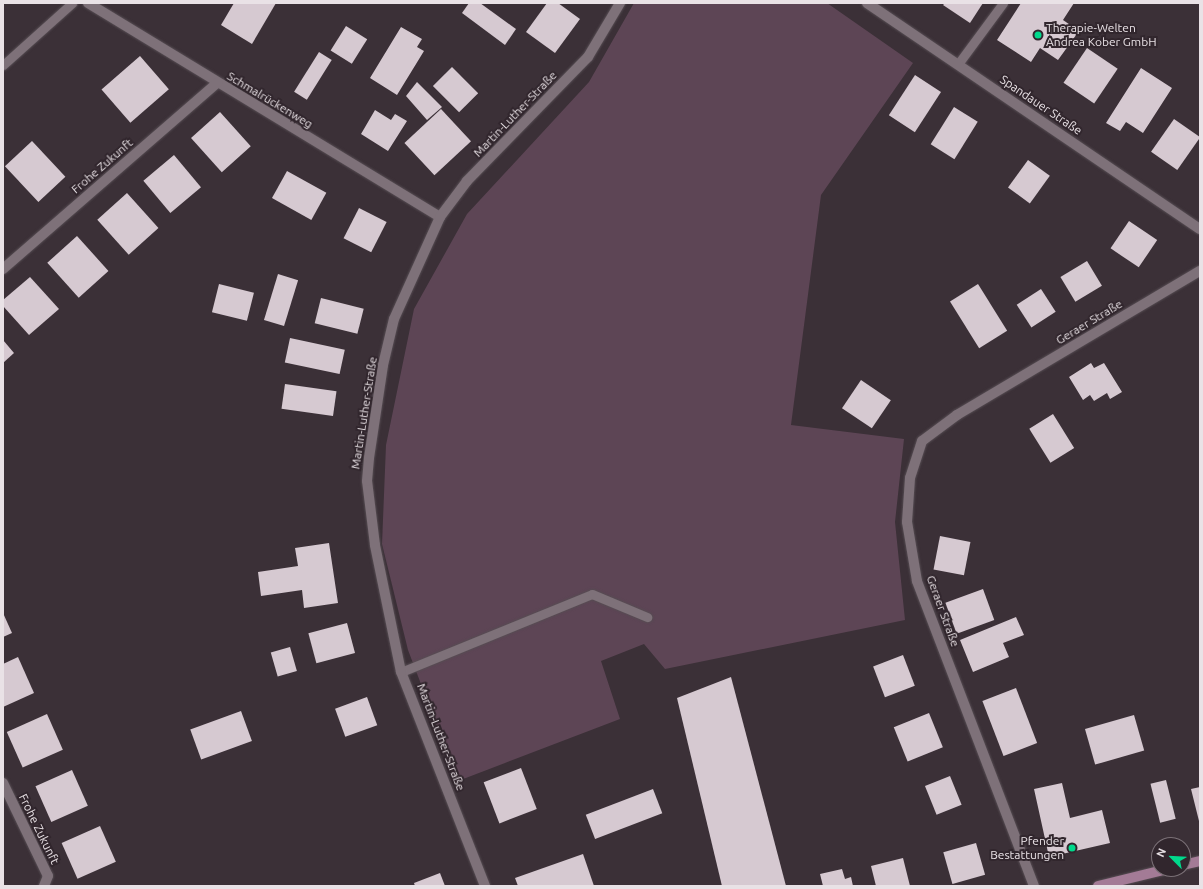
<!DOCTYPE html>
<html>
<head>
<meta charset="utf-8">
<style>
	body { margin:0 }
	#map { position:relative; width:1203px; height:889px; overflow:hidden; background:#3b3037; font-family:Ubuntu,sans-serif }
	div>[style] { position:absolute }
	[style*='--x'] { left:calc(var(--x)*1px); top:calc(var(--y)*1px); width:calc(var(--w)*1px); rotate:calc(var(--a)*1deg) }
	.green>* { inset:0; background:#5d4555 }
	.building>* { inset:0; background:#d6c9d1; transform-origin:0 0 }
	.roads { filter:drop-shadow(0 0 1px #564d53) drop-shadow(0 0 1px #564d53) }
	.service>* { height:9px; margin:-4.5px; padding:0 4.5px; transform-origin:4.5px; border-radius:4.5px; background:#7e7179 }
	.minor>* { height:10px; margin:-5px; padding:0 5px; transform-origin:5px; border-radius:5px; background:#7e7179 }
	.secondary>* { height:10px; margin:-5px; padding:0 5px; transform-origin:5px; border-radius:5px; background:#a37b96 }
	.dots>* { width:11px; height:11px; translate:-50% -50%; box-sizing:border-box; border:2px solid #31262d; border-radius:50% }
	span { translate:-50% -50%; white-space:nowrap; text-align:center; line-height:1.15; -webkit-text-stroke:4px #31262d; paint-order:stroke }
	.poi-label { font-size:12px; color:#e9e2e6 }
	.left { translate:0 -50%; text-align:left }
	.right { translate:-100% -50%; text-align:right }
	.street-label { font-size:12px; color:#e9e2e6 }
	.frame { position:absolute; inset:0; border:4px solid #e9e2e6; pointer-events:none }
	.north { position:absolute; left:1151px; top:837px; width:40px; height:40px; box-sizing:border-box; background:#31262d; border:1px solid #7b7177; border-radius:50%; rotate:294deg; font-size:11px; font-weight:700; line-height:16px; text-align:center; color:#e9e2e6 }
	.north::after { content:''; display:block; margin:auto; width:14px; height:18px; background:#00d98c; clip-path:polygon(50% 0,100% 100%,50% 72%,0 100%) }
</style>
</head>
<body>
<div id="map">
	<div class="green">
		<div style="clip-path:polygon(634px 3px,827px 3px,913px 63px,821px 195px,791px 425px,904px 439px,895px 522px,905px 620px,665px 669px,644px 644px,601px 661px,620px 719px,458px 781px,408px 650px,382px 544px,386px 445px,414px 309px,467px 214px,589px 82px)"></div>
	</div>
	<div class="building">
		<div style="clip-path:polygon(234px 3px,276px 3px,252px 44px,221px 25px)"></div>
		<div style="clip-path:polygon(469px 3px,480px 3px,516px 29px,505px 45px,462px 13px)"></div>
		<div style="clip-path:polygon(547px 3px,558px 3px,580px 19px,555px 53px,526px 32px)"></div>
		<div style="clip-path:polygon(945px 3px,983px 3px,970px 23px,943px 5px)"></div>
		<div style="clip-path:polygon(1021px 3px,1074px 3px,1063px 20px,1079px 31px,1058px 60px,1040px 48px,1031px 62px,997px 40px)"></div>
		<div style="left:346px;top:26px;width:25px;height:29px;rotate:32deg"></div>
		<div style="clip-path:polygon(401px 27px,422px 39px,417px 47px,424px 51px,397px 95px,370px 78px)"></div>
		<div style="left:1087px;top:48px;width:37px;height:42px;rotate:34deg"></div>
		<div style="left:319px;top:52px;width:15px;height:47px;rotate:32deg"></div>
		<div style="left:140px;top:56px;width:44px;height:51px;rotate:49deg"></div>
		<div style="left:452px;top:67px;width:37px;height:27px;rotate:45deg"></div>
		<div style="clip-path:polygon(1141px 68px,1172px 88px,1143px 133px,1126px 122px,1120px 131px,1106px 123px)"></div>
		<div style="left:915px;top:75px;width:31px;height:48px;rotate:33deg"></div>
		<div style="clip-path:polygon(417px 82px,442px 107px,427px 120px,406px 96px)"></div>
		<div style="left:954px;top:107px;width:28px;height:44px;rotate:32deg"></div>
		<div style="left:441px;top:109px;width:44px;height:50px;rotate:47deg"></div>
		<div style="clip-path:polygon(375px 110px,391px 120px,395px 114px,407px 121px,388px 151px,361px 134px)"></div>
		<div style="left:220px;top:112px;width:46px;height:39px;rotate:48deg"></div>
		<div style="left:1174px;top:119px;width:32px;height:40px;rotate:35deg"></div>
		<div style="left:32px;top:141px;width:49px;height:37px;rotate:47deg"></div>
		<div style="left:174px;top:155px;width:42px;height:40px;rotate:50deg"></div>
		<div style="left:1028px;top:160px;width:27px;height:34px;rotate:36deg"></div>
		<div style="left:287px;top:171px;width:45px;height:31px;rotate:29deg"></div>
		<div style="left:127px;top:193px;width:47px;height:40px;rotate:48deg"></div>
		<div style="left:359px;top:208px;width:31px;height:34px;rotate:27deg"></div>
		<div style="left:1129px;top:221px;width:34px;height:33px;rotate:34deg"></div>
		<div style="left:77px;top:236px;width:47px;height:40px;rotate:48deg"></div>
		<div style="left:1087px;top:261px;width:29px;height:31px;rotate:59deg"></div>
		<div style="left:278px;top:274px;width:21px;height:48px;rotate:17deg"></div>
		<div style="clip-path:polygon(30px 277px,59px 309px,29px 335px,3px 306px,3px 300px)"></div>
		<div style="left:219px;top:284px;width:36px;height:29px;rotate:14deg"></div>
		<div style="left:978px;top:284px;width:55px;height:33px;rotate:58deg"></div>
		<div style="left:1041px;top:289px;width:27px;height:29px;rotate:57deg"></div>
		<div style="left:321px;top:298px;width:44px;height:26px;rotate:14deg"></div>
		<div style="left:290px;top:338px;width:56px;height:25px;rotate:12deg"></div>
		<div style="clip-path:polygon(3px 340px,14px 353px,3px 363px)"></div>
		<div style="clip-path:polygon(1091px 363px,1094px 368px,1104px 363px,1122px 392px,1110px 399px,1107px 393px,1094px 401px,1090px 395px,1083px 400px,1069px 377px)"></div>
		<div style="left:861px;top:380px;width:36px;height:34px;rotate:34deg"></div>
		<div style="left:285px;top:384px;width:52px;height:25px;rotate:8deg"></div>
		<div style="left:1053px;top:414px;width:40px;height:28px;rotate:58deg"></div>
		<div style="left:940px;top:536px;width:31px;height:34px;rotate:11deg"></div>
		<div style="clip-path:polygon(329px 543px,338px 603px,304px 608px,302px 590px,261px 596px,258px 572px,298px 566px,295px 548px)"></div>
		<div style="left:983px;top:589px;width:33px;height:40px;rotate:70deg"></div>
		<div style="clip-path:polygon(3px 613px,12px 633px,3px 637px)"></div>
		<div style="clip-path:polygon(1016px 617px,1024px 635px,1003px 643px,1009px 657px,973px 672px,960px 640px)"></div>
		<div style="left:347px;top:623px;width:31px;height:40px;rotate:75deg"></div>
		<div style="left:290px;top:647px;width:25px;height:20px;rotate:74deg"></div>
		<div style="left:903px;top:655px;width:33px;height:32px;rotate:69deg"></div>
		<div style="clip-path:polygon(18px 657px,34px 693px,3px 707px,3px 664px)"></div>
		<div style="clip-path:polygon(731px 677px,786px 886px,722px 886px,677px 698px)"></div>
		<div style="left:1016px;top:688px;width:59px;height:36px;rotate:69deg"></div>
		<div style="left:367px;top:697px;width:30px;height:34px;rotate:70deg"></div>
		<div style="left:241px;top:711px;width:32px;height:54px;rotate:70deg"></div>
		<div style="left:929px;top:713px;width:37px;height:38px;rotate:68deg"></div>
		<div style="left:47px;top:714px;width:39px;height:44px;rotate:66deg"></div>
		<div style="left:1134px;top:715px;width:37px;height:51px;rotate:74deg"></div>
		<div style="left:521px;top:768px;width:44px;height:40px;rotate:69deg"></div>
		<div style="left:72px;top:770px;width:39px;height:40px;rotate:66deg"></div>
		<div style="left:950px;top:776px;width:31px;height:27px;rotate:68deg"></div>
		<div style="left:1166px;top:780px;width:40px;height:16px;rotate:76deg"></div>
		<div style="clip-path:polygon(1062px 783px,1070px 818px,1102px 810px,1110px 843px,1049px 857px,1034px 789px)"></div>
		<div style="clip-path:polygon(1200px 787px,1200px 821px,1199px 821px,1191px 789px)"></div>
		<div style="left:653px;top:789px;width:26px;height:72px;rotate:69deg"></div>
		<div style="left:100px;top:826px;width:39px;height:42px;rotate:66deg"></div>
		<div style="left:976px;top:843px;width:33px;height:34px;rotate:74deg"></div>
		<div style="clip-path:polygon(583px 854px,594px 886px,518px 886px,515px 878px)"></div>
		<div style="clip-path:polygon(903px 858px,910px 886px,876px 886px,871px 866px)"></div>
		<div style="clip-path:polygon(842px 869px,845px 879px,851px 877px,853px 886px,823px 886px,820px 874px)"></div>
		<div style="clip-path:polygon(440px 873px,445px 886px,415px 886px,414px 883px)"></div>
	</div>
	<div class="roads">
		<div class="service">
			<div style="--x:958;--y:64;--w:76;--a:-53.6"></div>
			<div style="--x:3;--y:65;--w:93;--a:-41.9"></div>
			<div style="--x:401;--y:672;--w:206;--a:-22.2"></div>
			<div style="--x:592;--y:594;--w:60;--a:22.7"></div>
		</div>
		<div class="minor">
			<div style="--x:88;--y:3;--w:412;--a:31.3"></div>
			<div style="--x:867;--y:3;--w:402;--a:34.2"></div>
			<div style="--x:3;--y:269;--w:284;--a:-41"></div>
			<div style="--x:3;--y:783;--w:103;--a:64.2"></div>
			<div style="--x:48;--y:876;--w:11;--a:112"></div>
			<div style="--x:485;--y:886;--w:230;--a:-111.4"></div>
			<div style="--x:401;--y:672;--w:130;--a:-101.6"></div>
			<div style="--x:375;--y:545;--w:64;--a:-97.1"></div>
			<div style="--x:367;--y:481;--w:23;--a:-85"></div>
			<div style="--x:369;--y:458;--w:94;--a:-81.4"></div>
			<div style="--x:383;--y:365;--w:47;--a:-76.6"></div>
			<div style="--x:394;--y:319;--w:112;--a:-65.7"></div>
			<div style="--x:440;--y:217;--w:45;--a:-53.1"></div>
			<div style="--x:467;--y:181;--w:173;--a:-45.7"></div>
			<div style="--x:588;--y:57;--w:63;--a:-59.3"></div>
			<div style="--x:1034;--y:886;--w:327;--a:-111"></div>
			<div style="--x:917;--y:581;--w:60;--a:-99.6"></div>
			<div style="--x:907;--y:522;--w:44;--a:-86.1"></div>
			<div style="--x:910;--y:478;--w:39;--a:-72"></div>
			<div style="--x:922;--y:441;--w:44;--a:-36.6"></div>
			<div style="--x:957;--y:415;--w:282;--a:-30.7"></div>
		</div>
		<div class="secondary">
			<div style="--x:1183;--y:865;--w:17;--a:-13"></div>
			<div style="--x:1098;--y:886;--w:71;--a:-13.8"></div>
		</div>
	</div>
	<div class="dots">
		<div style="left:1038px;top:35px;background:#00d98c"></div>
		<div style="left:1072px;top:848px;background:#00d98c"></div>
	</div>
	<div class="poi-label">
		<span class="left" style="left:1046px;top:35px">Therapie-Welten<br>Andrea Kober GmbH</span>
		<span class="right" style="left:1064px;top:848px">Pfender<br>Bestattungen</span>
	</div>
	<div class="street-label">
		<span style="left:270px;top:100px;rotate:31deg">Schmalrückenweg</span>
		<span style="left:1041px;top:105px;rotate:34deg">Spandauer Straße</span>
		<span style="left:515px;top:114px;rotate:-46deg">Martin-Luther-Straße</span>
		<span style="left:102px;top:166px;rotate:-41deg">Frohe Zukunft</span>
		<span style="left:1089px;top:322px;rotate:-31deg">Geraer Straße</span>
		<span style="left:364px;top:413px;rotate:-81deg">Martin-Luther-Straße</span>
		<span style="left:943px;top:611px;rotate:70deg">Geraer Straße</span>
		<span style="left:441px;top:737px;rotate:69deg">Martin-Luther-Straße</span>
		<span style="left:39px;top:829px;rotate:64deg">Frohe Zukunft</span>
	</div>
	<div class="frame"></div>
	<div class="north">N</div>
</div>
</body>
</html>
